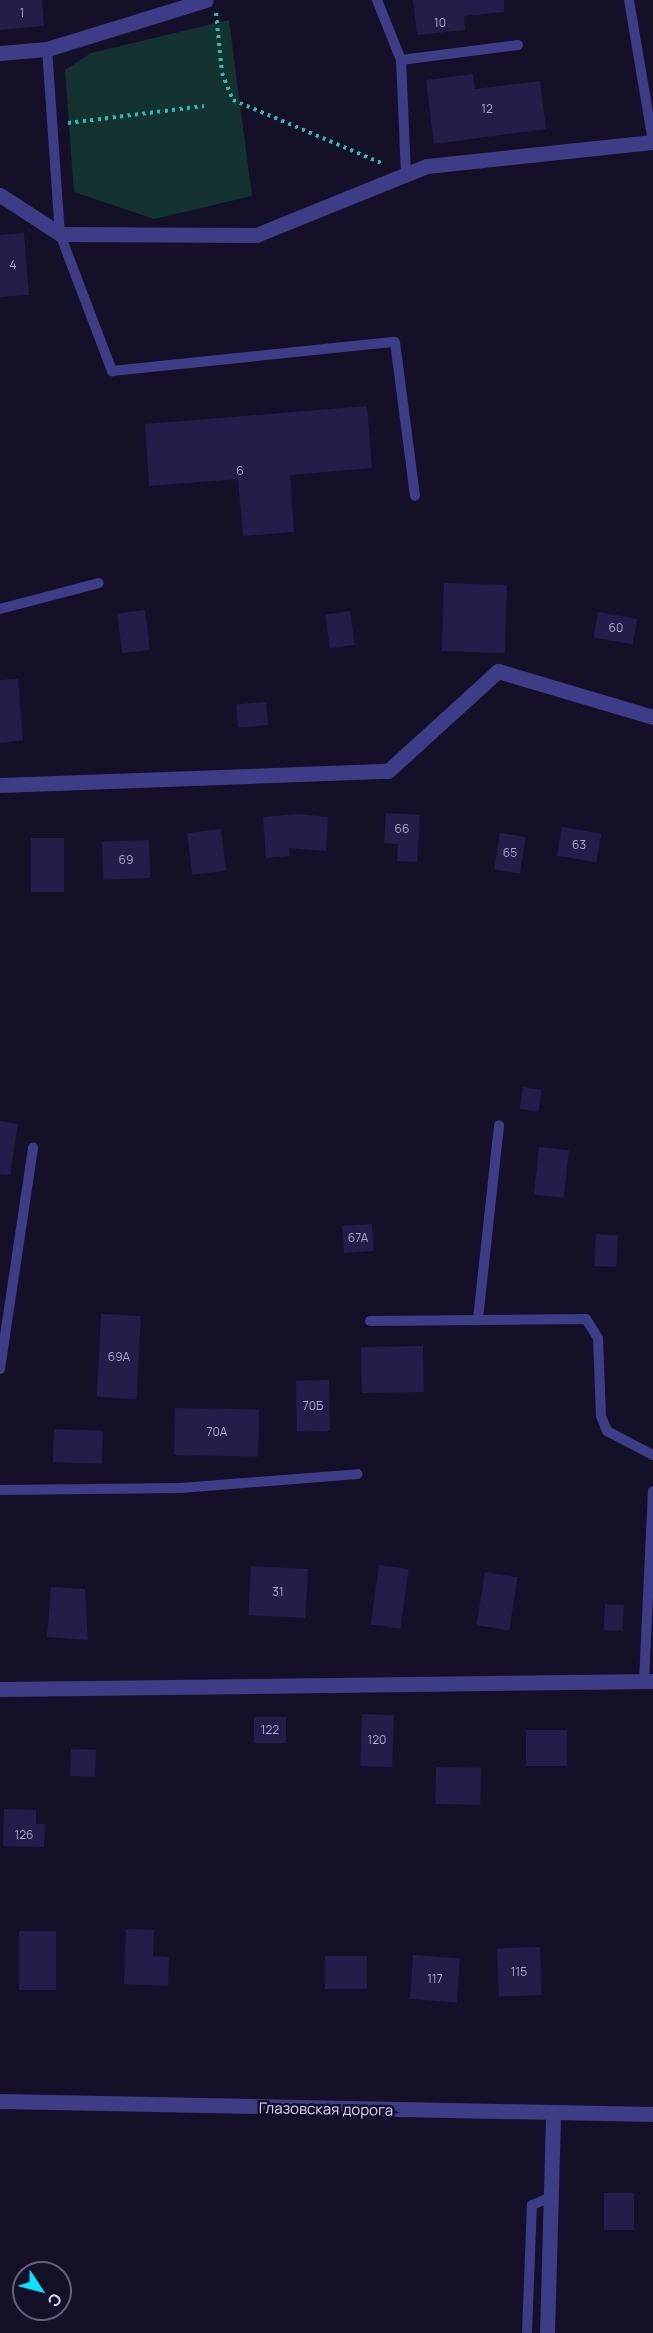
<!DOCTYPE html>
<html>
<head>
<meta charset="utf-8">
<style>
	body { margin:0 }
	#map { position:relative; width:653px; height:2333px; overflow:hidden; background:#141028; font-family:Manrope,sans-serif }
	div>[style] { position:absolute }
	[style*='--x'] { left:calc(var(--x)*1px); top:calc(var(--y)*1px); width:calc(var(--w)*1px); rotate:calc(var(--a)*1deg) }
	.green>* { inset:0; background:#133231 }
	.building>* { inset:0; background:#251c49; transform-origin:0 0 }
	.path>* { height:4px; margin-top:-2px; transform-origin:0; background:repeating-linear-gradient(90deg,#2fbab2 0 3px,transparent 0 7.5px) }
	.service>* { height:10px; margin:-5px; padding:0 5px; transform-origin:5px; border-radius:5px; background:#3e3b87 }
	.minor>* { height:15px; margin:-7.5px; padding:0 7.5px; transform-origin:7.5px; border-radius:7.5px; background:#3e3b87 }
	.tertiary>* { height:15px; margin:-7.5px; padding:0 7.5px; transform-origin:7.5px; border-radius:7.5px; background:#3e3b87 }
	span { translate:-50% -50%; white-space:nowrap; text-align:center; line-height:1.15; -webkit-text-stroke:5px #141028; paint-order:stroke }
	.number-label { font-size:12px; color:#aea8d2 }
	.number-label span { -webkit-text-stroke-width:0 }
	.street-label { font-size:15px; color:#dbd7ff }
	.north { position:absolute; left:12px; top:2261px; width:60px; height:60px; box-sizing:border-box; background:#141028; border:2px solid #64607e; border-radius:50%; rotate:126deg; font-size:16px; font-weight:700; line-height:24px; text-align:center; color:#dbd7ff }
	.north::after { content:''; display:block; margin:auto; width:21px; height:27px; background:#03e5ff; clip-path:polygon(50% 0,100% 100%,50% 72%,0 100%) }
</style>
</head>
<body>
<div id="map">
	<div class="green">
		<div style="clip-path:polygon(229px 20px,252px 196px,154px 219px,74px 192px,65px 70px,91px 53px)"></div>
	</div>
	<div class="building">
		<div style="clip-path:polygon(0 0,42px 0,44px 26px,0 30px)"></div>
		<div style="clip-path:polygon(413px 0,504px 0,504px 12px,464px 16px,465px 30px,417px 35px)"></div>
		<div style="clip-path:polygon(473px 74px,475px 89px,540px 81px,546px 129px,434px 144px,426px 80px)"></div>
		<div style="clip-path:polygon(24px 233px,29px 295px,0 297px,0 235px)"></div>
		<div style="clip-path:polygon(367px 406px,372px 468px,290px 475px,294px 532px,243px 536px,238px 479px,149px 486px,145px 424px)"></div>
		<div style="left:444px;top:583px;width:63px;height:68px;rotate:2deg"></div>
		<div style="left:145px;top:610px;width:40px;height:28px;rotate:83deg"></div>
		<div style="left:350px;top:611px;width:34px;height:25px;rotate:82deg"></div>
		<div style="left:598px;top:612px;width:40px;height:26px;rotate:10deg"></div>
		<div style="clip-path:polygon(18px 679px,23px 740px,0 743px,0 680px)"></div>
		<div style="left:266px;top:702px;width:23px;height:30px;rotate:85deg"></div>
		<div style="clip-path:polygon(386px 813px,420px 815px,417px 862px,397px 861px,398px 844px,384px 843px)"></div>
		<div style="clip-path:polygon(299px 814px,328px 817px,326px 851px,289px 848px,290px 856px,266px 858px,263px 817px)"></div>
		<div style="left:562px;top:827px;width:40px;height:29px;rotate:10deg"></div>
		<div style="left:221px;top:829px;width:42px;height:34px;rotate:83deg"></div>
		<div style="left:500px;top:833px;width:26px;height:37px;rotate:9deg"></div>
		<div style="left:31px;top:838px;width:33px;height:54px"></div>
		<div style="left:149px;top:840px;width:38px;height:47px;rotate:88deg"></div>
		<div style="left:523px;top:1087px;width:19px;height:22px;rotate:9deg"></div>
		<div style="clip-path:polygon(0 1121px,18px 1124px,10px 1175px,0 1174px)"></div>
		<div style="left:539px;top:1147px;width:30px;height:48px;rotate:6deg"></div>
		<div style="left:372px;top:1224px;width:27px;height:30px;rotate:86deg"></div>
		<div style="left:596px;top:1234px;width:22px;height:32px;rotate:3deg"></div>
		<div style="left:101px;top:1314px;width:40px;height:83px;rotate:3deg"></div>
		<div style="left:423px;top:1346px;width:46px;height:62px;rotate:89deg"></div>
		<div style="left:329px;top:1380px;width:51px;height:33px;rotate:89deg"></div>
		<div style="left:175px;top:1408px;width:84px;height:47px;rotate:1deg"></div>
		<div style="left:54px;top:1429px;width:49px;height:33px;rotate:2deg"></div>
		<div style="left:379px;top:1565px;width:30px;height:60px;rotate:8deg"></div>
		<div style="left:251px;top:1566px;width:57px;height:49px;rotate:3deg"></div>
		<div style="left:485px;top:1572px;width:33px;height:54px;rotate:9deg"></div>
		<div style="clip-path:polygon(51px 1587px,85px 1589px,88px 1640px,47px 1637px)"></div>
		<div style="left:605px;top:1604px;width:19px;height:26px;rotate:3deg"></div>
		<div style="left:362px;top:1714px;width:32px;height:52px;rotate:2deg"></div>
		<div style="left:254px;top:1717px;width:32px;height:26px"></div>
		<div style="left:526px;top:1730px;width:41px;height:36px"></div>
		<div style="left:71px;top:1749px;width:25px;height:27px;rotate:2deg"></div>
		<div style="left:436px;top:1767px;width:45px;height:37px;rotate:1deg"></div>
		<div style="clip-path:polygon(4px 1809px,36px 1810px,36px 1824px,45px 1824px,44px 1847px,3px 1846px)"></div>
		<div style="clip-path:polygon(126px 1929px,154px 1930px,153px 1956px,169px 1957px,168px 1986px,124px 1984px)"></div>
		<div style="left:19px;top:1931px;width:37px;height:59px"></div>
		<div style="left:540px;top:1947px;width:48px;height:43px;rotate:88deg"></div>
		<div style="left:413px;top:1955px;width:47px;height:44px;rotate:4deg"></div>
		<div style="left:367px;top:1956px;width:33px;height:42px;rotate:90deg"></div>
		<div style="left:604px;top:2193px;width:30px;height:37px"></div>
	</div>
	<div class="path">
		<div style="--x:216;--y:13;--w:60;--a:84.3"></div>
		<div style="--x:222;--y:73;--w:29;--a:68"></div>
		<div style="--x:233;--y:100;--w:164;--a:23"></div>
		<div style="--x:68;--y:123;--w:137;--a:-7.1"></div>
	</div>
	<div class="service">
		<div style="--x:377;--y:0;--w:65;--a:68.2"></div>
		<div style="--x:629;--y:0;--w:144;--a:80.4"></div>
		<div style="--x:47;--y:49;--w:185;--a:86"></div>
		<div style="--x:60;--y:234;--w:147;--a:69.2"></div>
		<div style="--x:112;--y:371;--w:284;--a:-5.9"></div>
		<div style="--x:395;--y:342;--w:155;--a:82.6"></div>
		<div style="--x:406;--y:174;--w:114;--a:-92.5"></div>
		<div style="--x:401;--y:60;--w:118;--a:-7.3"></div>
		<div style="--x:0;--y:609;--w:102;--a:-14.7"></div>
		<div style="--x:478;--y:1319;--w:195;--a:-83.8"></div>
		<div style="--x:370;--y:1321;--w:216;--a:-0.5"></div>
		<div style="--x:586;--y:1319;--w:22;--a:58"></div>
		<div style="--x:598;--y:1338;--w:78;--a:87.8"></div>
		<div style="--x:601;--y:1416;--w:16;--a:68"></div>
		<div style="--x:607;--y:1431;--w:52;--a:27.6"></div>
		<div style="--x:0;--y:1369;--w:224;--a:-81.5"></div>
		<div style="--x:0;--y:1490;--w:181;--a:-0.6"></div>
		<div style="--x:181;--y:1488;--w:177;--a:-4.5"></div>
		<div style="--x:644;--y:1681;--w:190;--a:-87.3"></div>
		<div style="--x:527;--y:2333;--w:128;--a:-87.8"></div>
		<div style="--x:532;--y:2205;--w:21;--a:-23"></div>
	</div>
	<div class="minor">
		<div style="--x:0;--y:53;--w:47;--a:-4.9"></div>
		<div style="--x:47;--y:49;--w:166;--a:-17.1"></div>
		<div style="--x:0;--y:195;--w:72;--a:33"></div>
		<div style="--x:60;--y:234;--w:196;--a:0.3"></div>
		<div style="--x:256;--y:235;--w:184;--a:-22"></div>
		<div style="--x:427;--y:166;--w:227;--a:-6.1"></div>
		<div style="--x:0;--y:785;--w:388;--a:-2.1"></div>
		<div style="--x:388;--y:771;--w:149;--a:-42.3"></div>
		<div style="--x:498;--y:671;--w:162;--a:16.5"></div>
		<div style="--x:0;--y:1689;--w:653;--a:-0.7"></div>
		<div style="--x:547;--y:2333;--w:218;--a:-88.4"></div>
	</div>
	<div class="tertiary">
		<div style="--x:0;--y:2101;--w:653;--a:1.14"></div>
	</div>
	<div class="number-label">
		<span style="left:22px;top:13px">1</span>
		<span style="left:440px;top:23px">10</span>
		<span style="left:487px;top:109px">12</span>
		<span style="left:13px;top:265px">4</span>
		<span style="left:240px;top:471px">6</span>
		<span style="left:616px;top:628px">60</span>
		<span style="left:402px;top:829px">66</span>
		<span style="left:579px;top:845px">63</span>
		<span style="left:510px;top:853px">65</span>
		<span style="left:126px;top:860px">69</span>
		<span style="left:358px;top:1238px">67А</span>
		<span style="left:119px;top:1357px">69А</span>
		<span style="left:313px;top:1406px">70Б</span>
		<span style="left:217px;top:1432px">70А</span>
		<span style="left:278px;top:1592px">31</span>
		<span style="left:270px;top:1730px">122</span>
		<span style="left:377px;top:1740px">120</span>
		<span style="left:24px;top:1835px">126</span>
		<span style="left:519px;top:1972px">115</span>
		<span style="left:435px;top:1979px">117</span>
	</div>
	<div class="street-label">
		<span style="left:326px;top:2109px;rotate:1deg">Глазовская дорога</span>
	</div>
	<div class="north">С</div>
</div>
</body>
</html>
